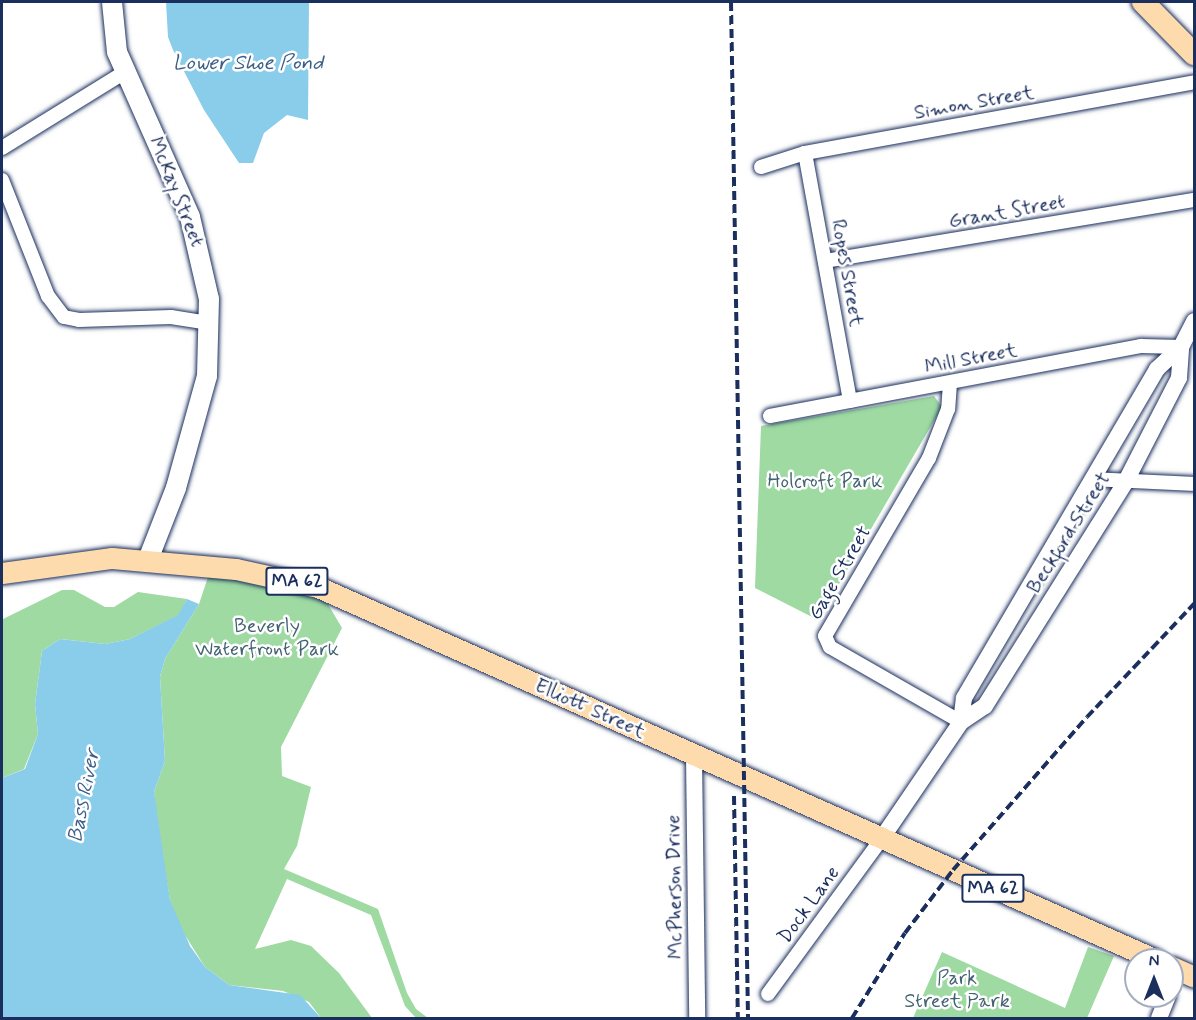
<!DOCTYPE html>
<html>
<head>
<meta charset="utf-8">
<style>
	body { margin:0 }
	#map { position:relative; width:1196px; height:1020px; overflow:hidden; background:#fff; font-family:Mynerve,sans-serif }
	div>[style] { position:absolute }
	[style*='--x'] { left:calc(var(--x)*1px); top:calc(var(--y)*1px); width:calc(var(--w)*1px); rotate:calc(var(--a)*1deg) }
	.green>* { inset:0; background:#9edaa2 }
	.water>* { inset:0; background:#89cdeb }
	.roads { filter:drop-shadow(0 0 2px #1b2f5e) drop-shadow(0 0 2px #1b2f5e) }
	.minor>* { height:14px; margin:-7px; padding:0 7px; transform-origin:7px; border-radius:7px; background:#fff }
	.tertiary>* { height:16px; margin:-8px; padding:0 8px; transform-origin:8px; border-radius:8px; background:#fff }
	.secondary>* { height:20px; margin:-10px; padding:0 10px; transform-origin:10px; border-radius:10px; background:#fff }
	.primary>* { height:21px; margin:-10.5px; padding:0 10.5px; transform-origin:10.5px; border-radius:10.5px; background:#fedbac }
	.trunk>* { height:22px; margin:-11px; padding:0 11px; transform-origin:11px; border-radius:11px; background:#fedbac }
	.rail>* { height:4px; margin-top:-2px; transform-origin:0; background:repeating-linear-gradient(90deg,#1b2f5e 0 9px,transparent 0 13.5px) }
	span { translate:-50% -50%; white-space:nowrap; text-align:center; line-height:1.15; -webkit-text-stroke:5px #fff; paint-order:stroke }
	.shield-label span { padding:2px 4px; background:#fff; border:2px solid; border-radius:4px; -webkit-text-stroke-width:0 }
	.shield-label { font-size:18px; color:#1b2f5e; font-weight:700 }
	.street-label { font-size:20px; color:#1b2f5e }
	.park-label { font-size:20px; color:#426272 }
	.water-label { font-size:21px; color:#3c5e88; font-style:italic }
	.frame { position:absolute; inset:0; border:3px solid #1b2f5e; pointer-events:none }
	.north { position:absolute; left:1124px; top:948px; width:60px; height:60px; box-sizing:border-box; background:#fff; border:2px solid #a4acbf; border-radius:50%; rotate:0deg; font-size:16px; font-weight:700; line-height:24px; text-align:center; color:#1b2f5e }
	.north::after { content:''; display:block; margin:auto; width:21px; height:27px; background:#1b2f5e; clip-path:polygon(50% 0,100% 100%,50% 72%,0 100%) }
</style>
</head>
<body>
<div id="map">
	<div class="green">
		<div style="clip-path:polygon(934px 396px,942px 407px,818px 620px,755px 588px,761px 426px)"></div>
		<div style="clip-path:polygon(212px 565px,318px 587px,342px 628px,281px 747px,282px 776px,311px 787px,297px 846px,284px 869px,378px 909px,407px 993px,416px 1009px,428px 1018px,416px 1018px,405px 1006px,371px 915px,287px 879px,255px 949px,291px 940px,311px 946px,339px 973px,372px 1018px,321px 1018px,309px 1002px,283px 991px,229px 985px,205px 967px,178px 924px,170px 900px,156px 818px,154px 792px,165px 761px,160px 677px,165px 659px,199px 604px)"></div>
		<div style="clip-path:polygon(62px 590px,74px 590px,105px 607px,114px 607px,138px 592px,187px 599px,179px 615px,130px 639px,105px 644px,60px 639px,42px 651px,35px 704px,38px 734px,24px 769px,2px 778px,3px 619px)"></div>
		<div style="clip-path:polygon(1088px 947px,1114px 956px,1087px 1018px,913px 1018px,942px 952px,1065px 1008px)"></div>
	</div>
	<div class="water">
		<div style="clip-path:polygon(166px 2px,309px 2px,308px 120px,287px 115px,264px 133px,253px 163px,239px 163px,204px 110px,173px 50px,168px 37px)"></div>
		<div style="clip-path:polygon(187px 599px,199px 604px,165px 659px,160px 677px,165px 761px,154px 792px,170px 900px,190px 946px,205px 967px,229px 985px,300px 995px,321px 1018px,2px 1018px,2px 778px,25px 769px,38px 734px,35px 704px,42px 651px,60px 639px,105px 644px,130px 639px,178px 615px)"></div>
	</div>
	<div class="roads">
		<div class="minor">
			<div style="--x:2;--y:148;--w:145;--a:-31.7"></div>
			<div style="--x:805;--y:153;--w:252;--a:79.7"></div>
			<div style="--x:761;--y:167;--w:46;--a:-17.7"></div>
			<div style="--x:805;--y:153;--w:395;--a:-10.3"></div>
			<div style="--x:2;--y:180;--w:125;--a:68.4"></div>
			<div style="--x:48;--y:296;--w:26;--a:53"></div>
			<div style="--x:64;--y:317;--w:15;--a:11"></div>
			<div style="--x:79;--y:320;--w:92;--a:-1.9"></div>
			<div style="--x:171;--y:317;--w:39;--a:9"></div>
			<div style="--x:825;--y:261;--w:374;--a:-9.4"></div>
			<div style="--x:950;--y:383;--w:26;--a:94"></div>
			<div style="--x:948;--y:409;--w:53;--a:111.2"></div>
			<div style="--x:929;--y:458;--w:206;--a:120.3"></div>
			<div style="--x:825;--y:636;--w:12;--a:66"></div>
			<div style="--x:830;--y:647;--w:151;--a:29.8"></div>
			<div style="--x:770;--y:416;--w:378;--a:-10.7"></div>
			<div style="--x:1141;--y:346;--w:40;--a:1.4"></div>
			<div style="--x:1092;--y:479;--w:102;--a:2.8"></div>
			<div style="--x:768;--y:994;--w:193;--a:-53.8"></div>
		</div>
		<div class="tertiary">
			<div style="--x:961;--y:722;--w:29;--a:-34"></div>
			<div style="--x:985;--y:706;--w:266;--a:-57.9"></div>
			<div style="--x:1126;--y:481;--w:116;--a:-62.8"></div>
			<div style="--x:1179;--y:378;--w:31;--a:-86"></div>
			<div style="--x:694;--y:755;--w:263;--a:89.3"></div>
			<div style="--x:882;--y:838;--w:140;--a:-55.7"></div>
			<div style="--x:961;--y:722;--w:24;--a:-83"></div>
			<div style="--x:964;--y:698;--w:381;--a:-59.6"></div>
			<div style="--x:1157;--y:369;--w:33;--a:-43"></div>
			<div style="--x:1181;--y:347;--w:29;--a:-63"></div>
			<div style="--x:1159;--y:1018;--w:24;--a:-68"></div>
		</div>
		<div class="secondary">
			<div style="--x:112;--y:2;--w:50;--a:84.3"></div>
			<div style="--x:117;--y:52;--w:180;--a:66.1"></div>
			<div style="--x:190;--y:217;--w:84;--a:77"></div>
			<div style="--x:209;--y:299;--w:77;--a:91.5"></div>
			<div style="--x:207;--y:376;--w:116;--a:105.5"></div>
			<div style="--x:176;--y:488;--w:77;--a:111.3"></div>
		</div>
		<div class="primary">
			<div style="--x:2;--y:573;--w:111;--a:-7.8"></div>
			<div style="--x:112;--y:558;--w:124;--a:5.1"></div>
			<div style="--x:236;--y:569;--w:84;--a:12.4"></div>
			<div style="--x:318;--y:587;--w:917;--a:23.99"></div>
			<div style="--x:1172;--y:967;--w:24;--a:24"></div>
		</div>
		<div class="trunk">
			<div style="--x:1143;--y:2;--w:73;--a:45.6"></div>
		</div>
	</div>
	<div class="rail">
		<div style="--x:731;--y:2;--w:1016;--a:89.04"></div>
		<div style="--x:734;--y:796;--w:222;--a:89"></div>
		<div style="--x:852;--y:1018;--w:100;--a:-58.1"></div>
		<div style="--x:905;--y:933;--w:79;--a:-52.7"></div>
		<div style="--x:953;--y:870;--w:203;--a:-48.8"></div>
		<div style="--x:1087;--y:717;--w:156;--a:-46.6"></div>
	</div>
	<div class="shield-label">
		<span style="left:297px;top:581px">MA 62</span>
		<span style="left:993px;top:888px">MA 62</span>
	</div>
	<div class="street-label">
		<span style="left:974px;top:103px;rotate:-10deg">Simon Street</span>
		<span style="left:176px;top:192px;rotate:68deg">McKay Street</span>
		<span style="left:1007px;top:212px;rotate:-10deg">Grant Street</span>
		<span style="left:847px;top:273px;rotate:80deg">Ropes Street</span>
		<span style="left:971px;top:359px;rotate:-11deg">Mill Street</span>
		<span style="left:1069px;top:533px;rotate:-58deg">Beckford Street</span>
		<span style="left:840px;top:573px;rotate:-60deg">Gage Street</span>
		<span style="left:590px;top:709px;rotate:24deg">Elliott Street</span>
		<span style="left:675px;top:887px;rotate:-91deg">McPherson Drive</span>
		<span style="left:809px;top:905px;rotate:-54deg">Dock Lane</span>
	</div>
	<div class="park-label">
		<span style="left:825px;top:481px">Holcroft Park</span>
		<span style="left:267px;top:638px">Beverly<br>Waterfront Park</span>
		<span style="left:957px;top:990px">Park<br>Street Park</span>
	</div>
	<div class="water-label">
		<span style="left:248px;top:63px">Lower Shoe Pond</span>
		<span style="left:84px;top:796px;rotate:-79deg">Bass River</span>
	</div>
	<div class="frame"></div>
	<div class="north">N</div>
</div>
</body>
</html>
